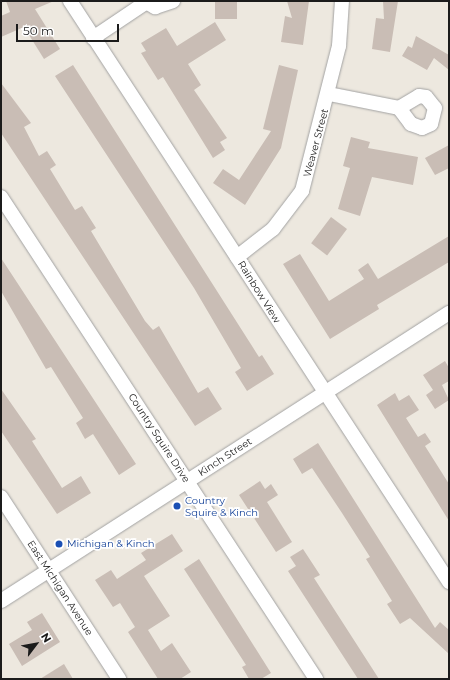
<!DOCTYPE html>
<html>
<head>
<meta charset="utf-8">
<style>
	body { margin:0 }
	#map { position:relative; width:450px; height:680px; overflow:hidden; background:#ede8df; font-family:Montserrat,sans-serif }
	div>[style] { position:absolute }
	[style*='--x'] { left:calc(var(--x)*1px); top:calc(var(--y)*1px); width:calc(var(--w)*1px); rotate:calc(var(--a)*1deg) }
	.building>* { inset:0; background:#c9bdb5; transform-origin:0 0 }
	.roads { filter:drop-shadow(0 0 1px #a2a2a2) drop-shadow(0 0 1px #a2a2a2) }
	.minor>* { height:14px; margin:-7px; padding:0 7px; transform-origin:7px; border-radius:7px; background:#fff }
	.dots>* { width:11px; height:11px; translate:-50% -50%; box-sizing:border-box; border:2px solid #fff; border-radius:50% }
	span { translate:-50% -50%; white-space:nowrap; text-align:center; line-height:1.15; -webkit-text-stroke:3.5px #fff; paint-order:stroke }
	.street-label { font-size:10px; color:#1b1b1b }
	.transit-label { font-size:10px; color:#164399 }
	.left { translate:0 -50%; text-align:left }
	.frame { position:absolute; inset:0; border:2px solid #1b1b1b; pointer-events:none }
	.north { position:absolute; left:16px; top:624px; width:40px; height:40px; -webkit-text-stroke:3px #fff; paint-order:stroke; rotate:58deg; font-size:11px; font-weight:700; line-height:16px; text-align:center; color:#1b1b1b }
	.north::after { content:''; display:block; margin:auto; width:14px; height:18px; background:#1b1b1b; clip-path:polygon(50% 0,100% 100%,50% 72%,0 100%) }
	.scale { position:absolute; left:16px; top:24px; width:103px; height:18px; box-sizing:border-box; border:2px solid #1b1b1b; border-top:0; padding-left:5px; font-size:12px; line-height:14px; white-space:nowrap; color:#1b1b1b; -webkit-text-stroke:3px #fff; paint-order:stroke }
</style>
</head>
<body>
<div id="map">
	<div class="building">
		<div style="clip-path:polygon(6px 1px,54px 1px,35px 9px,60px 49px,44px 59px,24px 27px,1px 37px,1px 16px,10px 12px)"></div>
		<div style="left:215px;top:1px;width:22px;height:18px"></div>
		<div style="clip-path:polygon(287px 1px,309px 1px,303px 45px,281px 42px,285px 16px,292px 18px)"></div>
		<div style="clip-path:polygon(383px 1px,398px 1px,390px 52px,372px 49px,376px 18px,384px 19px)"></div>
		<div style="clip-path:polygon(215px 22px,226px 40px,188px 64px,201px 85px,194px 90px,227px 138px,220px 142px,225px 150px,213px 158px,163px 77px,158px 80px,141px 53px,146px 51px,141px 43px,166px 28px,177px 46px)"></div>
		<div style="clip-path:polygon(416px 36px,449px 55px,449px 70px,434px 58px,427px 70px,402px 56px,408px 46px,412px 48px)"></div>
		<div style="clip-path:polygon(73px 65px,259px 357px,262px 355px,274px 374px,247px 391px,235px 372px,241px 368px,194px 288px,55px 76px)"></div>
		<div style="clip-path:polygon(279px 65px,298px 70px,281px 148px,245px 205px,213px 183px,223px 169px,239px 180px,271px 131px,263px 129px)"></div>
		<div style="clip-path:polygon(1px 83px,31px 123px,24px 127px,39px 156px,47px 151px,56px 165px,50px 169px,75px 210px,82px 206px,96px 228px,91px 231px,145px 321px,153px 330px,159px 326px,198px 393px,208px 387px,222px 409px,195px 426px,1px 133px)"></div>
		<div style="clip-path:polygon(351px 137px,370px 142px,368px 148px,418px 157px,413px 185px,372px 177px,360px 216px,338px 209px,350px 168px,343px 166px)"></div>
		<div style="clip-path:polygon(449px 145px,449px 168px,435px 175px,425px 158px)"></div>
		<div style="left:331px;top:217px;width:20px;height:33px;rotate:37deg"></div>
		<div style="clip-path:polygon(449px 236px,449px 262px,377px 305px,379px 309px,330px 339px,283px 264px,300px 254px,329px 301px,364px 279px,358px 270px,368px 263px,378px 279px)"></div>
		<div style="clip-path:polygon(1px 258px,136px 464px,119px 475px,93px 434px,85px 439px,76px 423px,83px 418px,51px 367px,46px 369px,1px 291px)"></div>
		<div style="clip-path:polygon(445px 361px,449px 368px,449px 381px,442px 385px,449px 400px,435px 409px,426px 395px,433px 390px,423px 375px)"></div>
		<div style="clip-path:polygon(1px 389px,36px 439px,32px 441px,62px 488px,81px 476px,91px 493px,57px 514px,1px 431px)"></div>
		<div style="clip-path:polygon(395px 393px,399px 401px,409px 395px,419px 410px,406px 418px,418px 437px,425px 433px,431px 442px,425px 446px,449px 484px,449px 521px,377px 405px)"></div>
		<div style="clip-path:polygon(318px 443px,435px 628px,440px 622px,449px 630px,449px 654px,410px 618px,400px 624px,387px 604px,392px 601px,366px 559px,370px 557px,342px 513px,312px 468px,302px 474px,293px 459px)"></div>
		<div style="clip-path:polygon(260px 481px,265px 489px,271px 484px,278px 495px,267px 502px,292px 542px,276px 552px,239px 495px)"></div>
		<div style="clip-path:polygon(172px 534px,183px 551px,144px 576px,170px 616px,148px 630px,161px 651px,172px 643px,191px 672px,180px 679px,158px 679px,128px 632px,135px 627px,120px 603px,113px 607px,95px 580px,111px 570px,117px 579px,146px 560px,141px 553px)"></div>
		<div style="clip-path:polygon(303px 549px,320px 575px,314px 578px,379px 679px,358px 679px,288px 571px,296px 566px,290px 557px)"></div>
		<div style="clip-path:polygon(199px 559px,271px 673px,261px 679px,249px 679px,242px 667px,246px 665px,184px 569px)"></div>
		<div style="clip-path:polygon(42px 613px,60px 642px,22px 666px,9px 644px,32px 630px,27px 622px)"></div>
		<div style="clip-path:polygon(64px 664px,73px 679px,40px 679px)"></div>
	</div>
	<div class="roads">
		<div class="minor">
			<div style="--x:70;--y:1;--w:694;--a:56.88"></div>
			<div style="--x:144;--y:1;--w:13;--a:29"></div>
			<div style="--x:155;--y:7;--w:19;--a:-18"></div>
			<div style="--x:93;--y:38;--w:63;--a:-33.9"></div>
			<div style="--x:329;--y:94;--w:71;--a:11.3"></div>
			<div style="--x:419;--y:96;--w:7;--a:8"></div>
			<div style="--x:426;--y:97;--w:14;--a:51"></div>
			<div style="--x:435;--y:108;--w:16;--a:104"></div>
			<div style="--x:431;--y:124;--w:10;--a:156"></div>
			<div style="--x:422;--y:128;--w:12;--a:-160"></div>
			<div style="--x:411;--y:124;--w:20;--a:-127"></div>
			<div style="--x:399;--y:108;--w:23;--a:-31"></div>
			<div style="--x:1;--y:197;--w:576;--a:56.83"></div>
			<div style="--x:237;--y:257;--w:46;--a:-37.9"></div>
			<div style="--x:273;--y:229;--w:48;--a:-52.7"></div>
			<div style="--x:302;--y:191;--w:150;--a:-75.7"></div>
			<div style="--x:339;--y:46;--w:45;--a:-86.2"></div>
			<div style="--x:1;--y:497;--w:217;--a:57"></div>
			<div style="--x:1;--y:601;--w:533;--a:-32.74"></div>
		</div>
	</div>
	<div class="dots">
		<div style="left:177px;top:506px;background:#1a4fb4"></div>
		<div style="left:59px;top:544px;background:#1a4fb4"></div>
	</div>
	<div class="street-label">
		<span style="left:316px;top:143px;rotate:-75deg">Weaver Street</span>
		<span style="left:259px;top:292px;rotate:58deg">Rainbow View</span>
		<span style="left:159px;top:438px;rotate:57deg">Country Squire Drive</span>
		<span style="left:225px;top:457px;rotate:-33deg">Kinch Street</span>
		<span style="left:60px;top:588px;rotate:57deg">East Michigan Avenue</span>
	</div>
	<div class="transit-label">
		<span class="left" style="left:185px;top:506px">Country<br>Squire &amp; Kinch</span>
		<span class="left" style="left:67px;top:544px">Michigan &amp; Kinch</span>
	</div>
	<div class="frame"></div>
	<div class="north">N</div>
	<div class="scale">50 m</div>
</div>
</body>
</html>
